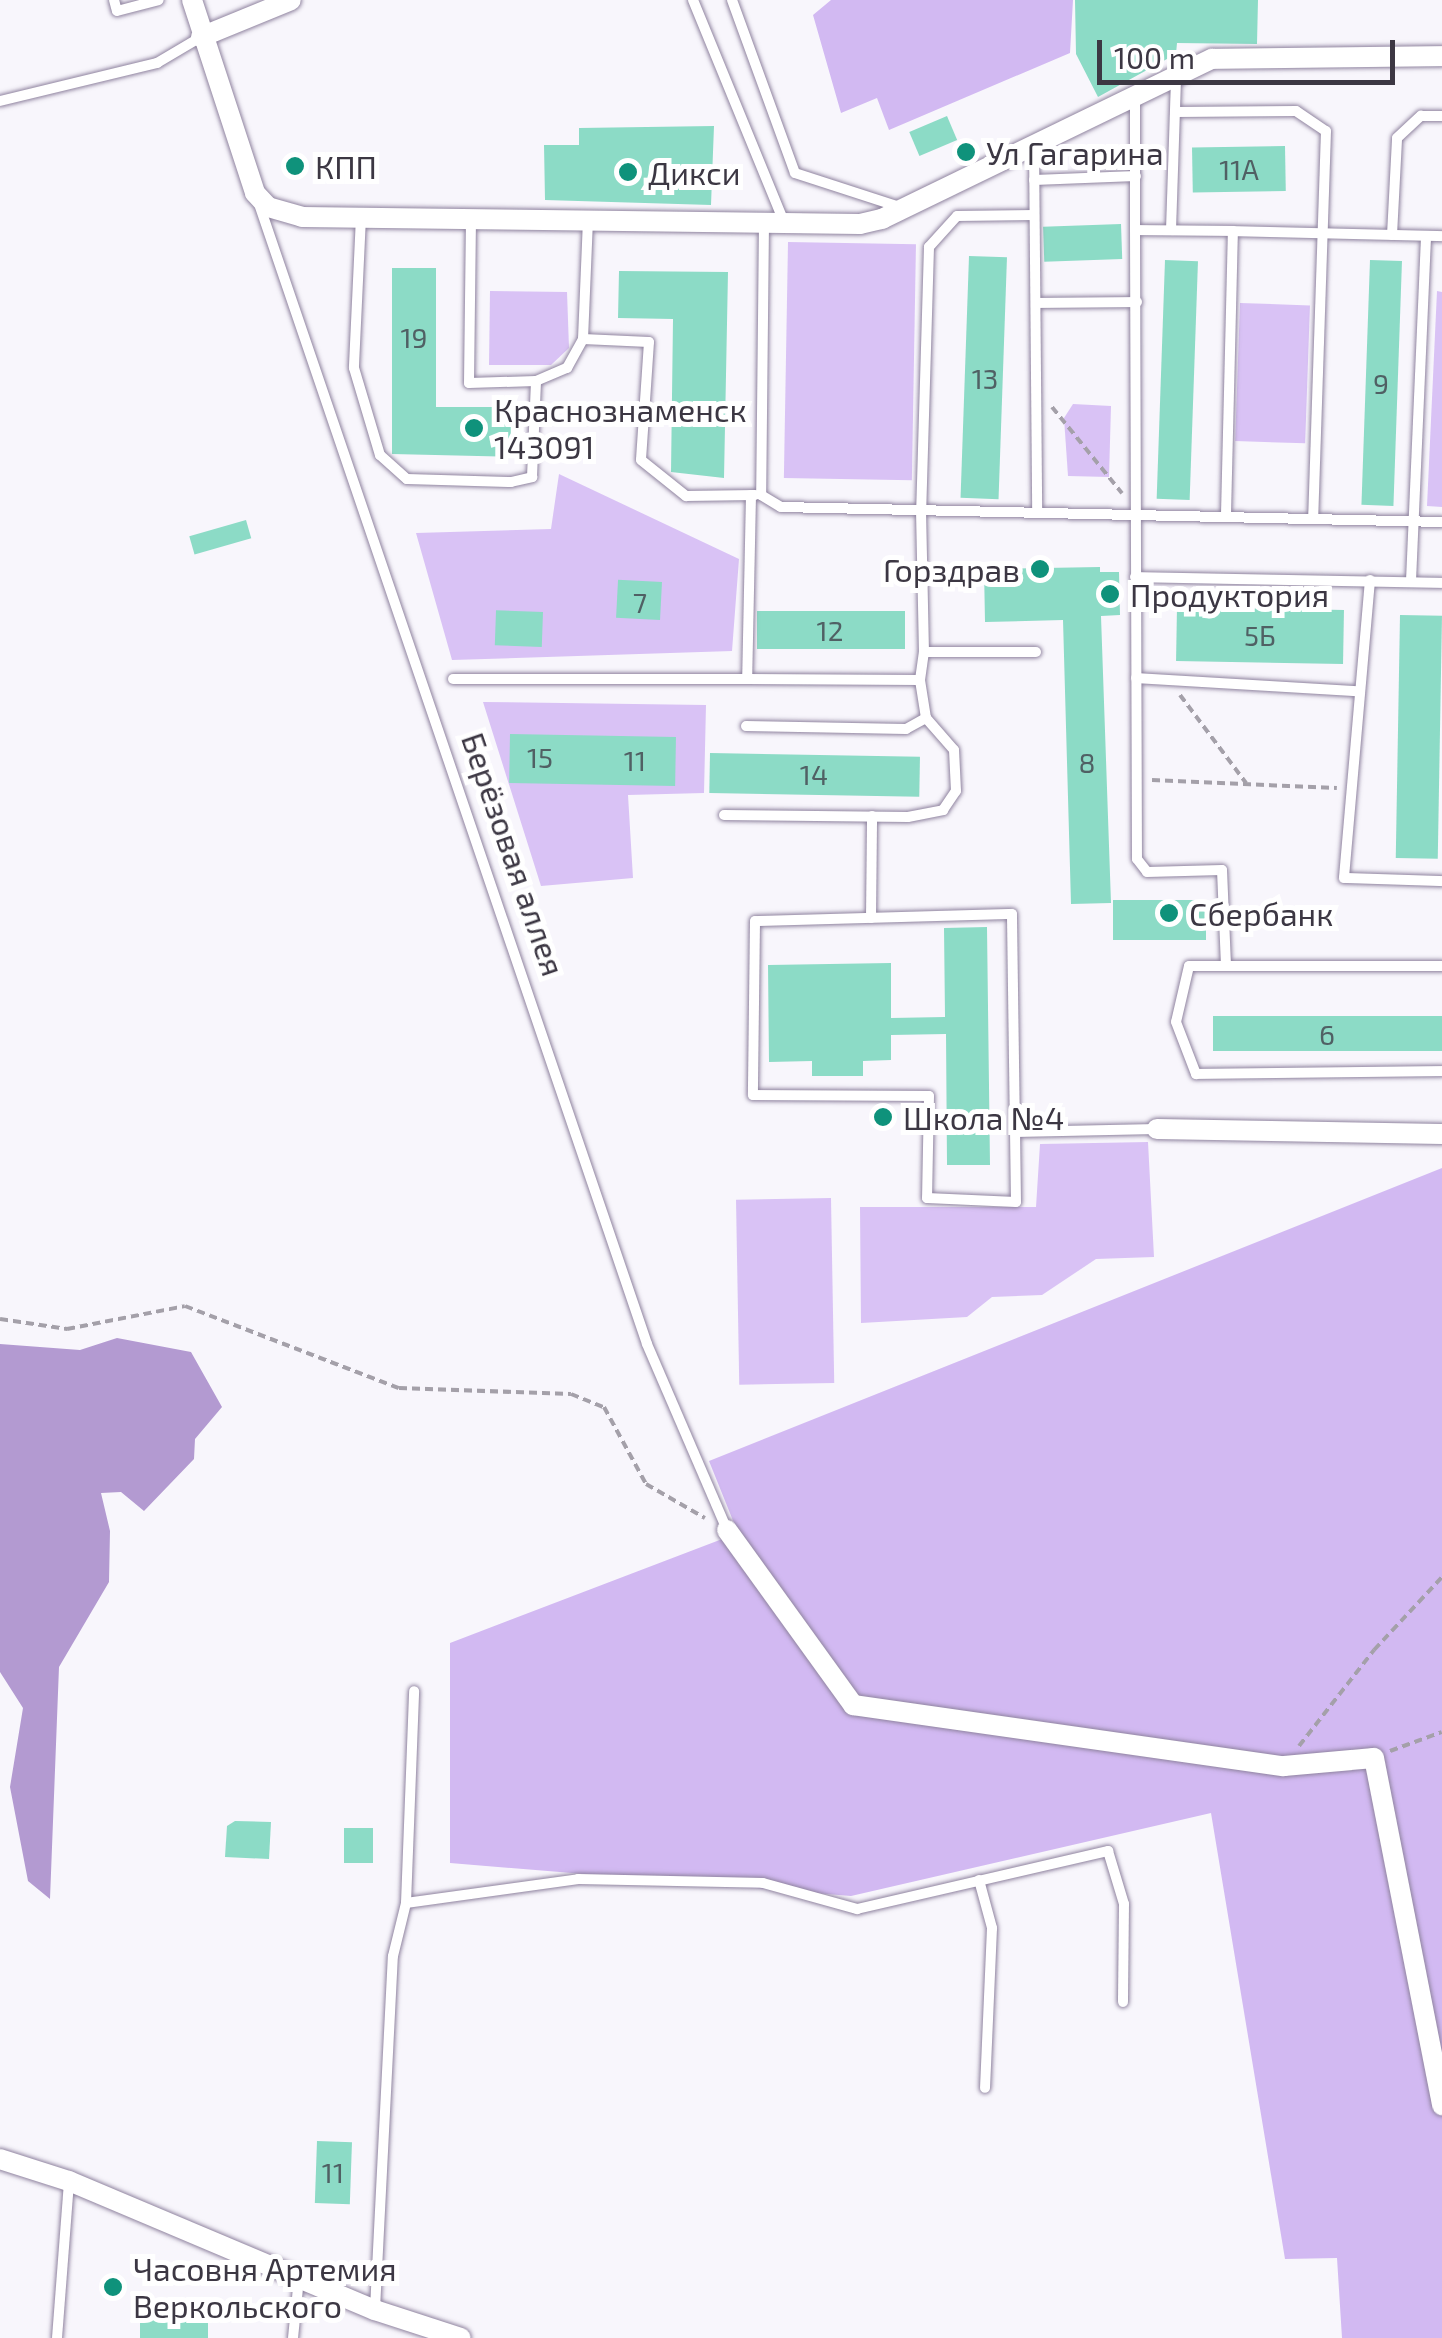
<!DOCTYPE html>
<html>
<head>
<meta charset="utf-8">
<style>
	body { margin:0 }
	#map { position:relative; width:1442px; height:2338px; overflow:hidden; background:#f8f6fc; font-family:"Exo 2",sans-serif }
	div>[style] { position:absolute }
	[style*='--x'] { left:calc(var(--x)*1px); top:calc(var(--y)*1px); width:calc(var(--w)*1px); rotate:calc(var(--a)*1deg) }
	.green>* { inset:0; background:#d9c2f5; transform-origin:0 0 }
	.forest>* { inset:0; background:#d2b9f2 }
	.water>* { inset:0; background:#b39ad1 }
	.building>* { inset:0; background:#8cdbc6; transform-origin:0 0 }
	.path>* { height:4px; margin-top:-2px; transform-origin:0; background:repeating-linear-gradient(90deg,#a4a0a9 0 8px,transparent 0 13px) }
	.roads { filter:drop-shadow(0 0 2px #8f839f) drop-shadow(0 0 2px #8f839f) }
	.lane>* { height:10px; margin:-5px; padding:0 5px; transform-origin:5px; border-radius:5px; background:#fff }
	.street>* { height:20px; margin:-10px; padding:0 10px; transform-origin:10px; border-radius:10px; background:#fff }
	.dots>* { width:28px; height:28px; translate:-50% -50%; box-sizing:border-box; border:5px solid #fff; border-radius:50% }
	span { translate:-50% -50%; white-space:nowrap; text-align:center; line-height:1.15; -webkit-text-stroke:10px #fff; paint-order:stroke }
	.number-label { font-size:28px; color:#506064 }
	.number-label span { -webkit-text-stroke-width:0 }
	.poi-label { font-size:32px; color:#3c3743 }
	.left { translate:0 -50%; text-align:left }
	.right { translate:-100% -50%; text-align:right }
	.street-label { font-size:32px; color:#3c3743 }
	.scale { position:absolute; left:1097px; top:40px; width:298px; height:45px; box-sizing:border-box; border:5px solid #3c3743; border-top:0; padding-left:12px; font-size:30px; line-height:35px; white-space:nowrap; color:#3c3743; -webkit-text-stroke:8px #fff; paint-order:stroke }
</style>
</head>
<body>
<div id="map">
	<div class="green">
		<div style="left:788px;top:242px;width:128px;height:236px;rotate:1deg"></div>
		<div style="clip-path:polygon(490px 291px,567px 292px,569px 348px,551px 365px,489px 365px)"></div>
		<div style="clip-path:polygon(1437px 291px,1442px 292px,1442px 507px,1427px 506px)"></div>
		<div style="left:1240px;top:303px;width:70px;height:138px;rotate:2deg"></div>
		<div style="clip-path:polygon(1073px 404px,1111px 406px,1109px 477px,1068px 476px,1064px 418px)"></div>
		<div style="clip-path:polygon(559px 474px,739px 559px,732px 651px,452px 660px,416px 533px,551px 529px)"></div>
		<div style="clip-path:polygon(483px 702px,706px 705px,704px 793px,628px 795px,633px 878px,541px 886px)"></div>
		<div style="clip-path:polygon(1148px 1142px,1154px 1257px,1096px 1259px,1042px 1295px,992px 1297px,967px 1317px,861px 1323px,860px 1207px,1036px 1207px,1040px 1144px)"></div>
		<div style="left:831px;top:1198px;width:185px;height:95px;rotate:89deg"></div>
	</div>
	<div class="forest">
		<div style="clip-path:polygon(831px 0,1073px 0,1070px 53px,889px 130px,877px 98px,841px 113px,813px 15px)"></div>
		<div style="clip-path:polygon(1442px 1168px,1442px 2338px,1342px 2338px,1337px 2258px,1285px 2259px,1211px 1813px,851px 1896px,450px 1863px,450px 1643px,738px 1533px,709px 1461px)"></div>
	</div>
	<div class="water">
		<div style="clip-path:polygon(117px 1338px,191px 1352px,222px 1407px,195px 1439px,194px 1459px,144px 1511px,121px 1492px,101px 1493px,110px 1531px,109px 1582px,59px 1667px,50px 1899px,28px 1881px,10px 1787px,23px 1708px,0 1672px,0 1344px,80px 1350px)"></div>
	</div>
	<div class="building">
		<div style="clip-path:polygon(1075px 0,1258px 0,1257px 44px,1177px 43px,1176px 54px,1098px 97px,1076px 54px)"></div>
		<div style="left:947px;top:116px;width:26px;height:41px;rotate:67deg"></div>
		<div style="clip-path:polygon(714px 126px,711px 205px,545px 200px,544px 145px,579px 145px,579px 128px)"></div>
		<div style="left:1285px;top:146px;width:45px;height:93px;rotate:89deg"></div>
		<div style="left:304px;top:157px;width:17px;height:20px;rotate:83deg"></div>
		<div style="left:1121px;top:224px;width:35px;height:78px;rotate:88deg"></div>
		<div style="left:969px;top:256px;width:38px;height:242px;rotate:2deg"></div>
		<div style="left:1165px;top:260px;width:33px;height:239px;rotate:2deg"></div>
		<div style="left:1370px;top:260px;width:32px;height:245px;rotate:2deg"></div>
		<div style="clip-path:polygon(392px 268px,436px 268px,436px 407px,519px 407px,519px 457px,392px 454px)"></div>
		<div style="clip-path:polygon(619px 271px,728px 272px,724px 478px,671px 472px,673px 319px,618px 318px)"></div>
		<div style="left:246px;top:520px;width:19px;height:59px;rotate:74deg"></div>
		<div style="clip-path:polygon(1100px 567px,1100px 572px,1119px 572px,1120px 615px,1101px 616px,1111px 903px,1071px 904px,1063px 620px,985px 622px,984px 569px)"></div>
		<div style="left:662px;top:582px;width:38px;height:44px;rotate:93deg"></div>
		<div style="left:1177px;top:607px;width:167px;height:54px;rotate:1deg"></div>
		<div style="left:757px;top:611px;width:148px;height:38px"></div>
		<div style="left:543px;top:612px;width:35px;height:47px;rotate:92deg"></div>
		<div style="left:1400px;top:615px;width:42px;height:243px;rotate:1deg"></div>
		<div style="left:510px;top:734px;width:166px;height:49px;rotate:1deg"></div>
		<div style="left:710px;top:753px;width:210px;height:40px;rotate:1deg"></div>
		<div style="left:1113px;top:900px;width:93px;height:40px"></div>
		<div style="clip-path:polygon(987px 927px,990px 1165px,947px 1165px,946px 1034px,891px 1035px,891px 1060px,863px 1061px,863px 1076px,812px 1076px,812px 1061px,769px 1062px,768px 965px,891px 963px,891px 1018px,945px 1017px,944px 928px)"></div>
		<div style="left:1213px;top:1016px;width:229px;height:35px"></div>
		<div style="clip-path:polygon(235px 1821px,271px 1822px,269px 1859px,225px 1857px,227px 1826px)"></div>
		<div style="left:344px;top:1828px;width:29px;height:35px"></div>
		<div style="left:317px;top:2141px;width:35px;height:62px;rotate:2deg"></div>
		<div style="left:140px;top:2317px;width:68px;height:21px"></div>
	</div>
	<div class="path">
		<div style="--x:1052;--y:407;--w:111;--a:50.9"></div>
		<div style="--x:1180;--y:695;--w:110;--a:53.1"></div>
		<div style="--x:1152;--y:780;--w:185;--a:2.5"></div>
		<div style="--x:0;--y:1319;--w:68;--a:8.5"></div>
		<div style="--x:67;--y:1329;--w:120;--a:-11"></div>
		<div style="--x:185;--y:1306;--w:229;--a:21"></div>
		<div style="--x:399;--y:1388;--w:172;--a:2"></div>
		<div style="--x:571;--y:1394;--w:35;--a:22"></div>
		<div style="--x:604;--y:1407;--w:88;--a:61.4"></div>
		<div style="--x:646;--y:1484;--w:68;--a:30"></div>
		<div style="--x:1299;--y:1746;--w:122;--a:-52"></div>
		<div style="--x:1374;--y:1650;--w:100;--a:-47"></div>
		<div style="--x:1390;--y:1751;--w:55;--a:-20.1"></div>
	</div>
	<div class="roads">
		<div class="lane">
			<div style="--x:114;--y:0;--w:11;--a:75"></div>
			<div style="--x:117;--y:11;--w:43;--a:-14.7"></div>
			<div style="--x:693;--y:0;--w:240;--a:67.7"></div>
			<div style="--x:732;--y:0;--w:184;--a:70"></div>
			<div style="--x:795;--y:173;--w:114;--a:18"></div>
			<div style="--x:1135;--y:94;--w:136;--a:90"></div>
			<div style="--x:1135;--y:230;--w:98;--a:0.6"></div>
			<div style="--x:0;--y:101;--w:162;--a:-13.6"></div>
			<div style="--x:157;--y:63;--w:51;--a:-30.6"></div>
			<div style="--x:1176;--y:112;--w:120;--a:-0.5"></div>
			<div style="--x:1296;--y:111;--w:36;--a:34"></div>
			<div style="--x:1326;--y:131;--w:385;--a:91.9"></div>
			<div style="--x:1034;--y:146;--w:364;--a:89.5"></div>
			<div style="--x:1034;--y:180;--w:102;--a:-2.2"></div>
			<div style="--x:259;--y:204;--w:1204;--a:71.2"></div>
			<div style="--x:647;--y:1344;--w:202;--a:66.7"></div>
			<div style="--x:1034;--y:215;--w:77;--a:179.3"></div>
			<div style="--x:957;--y:216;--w:42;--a:132.1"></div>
			<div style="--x:929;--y:247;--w:263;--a:91.7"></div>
			<div style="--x:921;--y:510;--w:142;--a:88.8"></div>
			<div style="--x:924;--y:652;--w:112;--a:0"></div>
			<div style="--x:361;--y:217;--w:151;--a:92.7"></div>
			<div style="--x:354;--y:368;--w:91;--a:73.4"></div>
			<div style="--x:380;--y:455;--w:36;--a:42"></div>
			<div style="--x:407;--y:479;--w:104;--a:1.7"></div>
			<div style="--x:511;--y:482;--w:22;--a:-13"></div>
			<div style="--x:532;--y:477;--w:96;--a:-87.6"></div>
			<div style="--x:536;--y:381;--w:34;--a:-23"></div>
			<div style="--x:567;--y:368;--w:33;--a:-61"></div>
			<div style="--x:583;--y:339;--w:117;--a:-87.6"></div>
			<div style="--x:471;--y:219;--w:164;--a:90.7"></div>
			<div style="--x:469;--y:383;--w:67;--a:-1.7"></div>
			<div style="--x:764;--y:223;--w:272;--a:90.6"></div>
			<div style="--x:761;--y:495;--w:23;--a:31"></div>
			<div style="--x:781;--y:507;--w:661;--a:1.3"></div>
			<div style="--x:1135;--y:230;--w:629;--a:89.82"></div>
			<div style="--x:1137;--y:859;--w:16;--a:52"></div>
			<div style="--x:1147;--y:872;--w:75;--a:-1.5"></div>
			<div style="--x:1222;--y:870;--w:96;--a:87.6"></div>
			<div style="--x:1171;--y:230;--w:153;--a:-88.1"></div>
			<div style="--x:1392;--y:235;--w:97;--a:-87"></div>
			<div style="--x:1397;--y:138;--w:33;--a:-43"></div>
			<div style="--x:1421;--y:116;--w:21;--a:0"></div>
			<div style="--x:1037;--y:303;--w:100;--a:-0.6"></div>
			<div style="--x:583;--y:339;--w:66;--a:2.6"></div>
			<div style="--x:649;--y:342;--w:118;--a:93.9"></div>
			<div style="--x:641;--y:460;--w:58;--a:38.7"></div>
			<div style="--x:686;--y:496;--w:69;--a:-0.8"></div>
			<div style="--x:751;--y:495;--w:184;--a:91.2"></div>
			<div style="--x:747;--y:679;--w:173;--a:0.3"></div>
			<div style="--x:920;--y:680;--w:28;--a:-82"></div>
			<div style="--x:1226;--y:514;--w:283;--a:-88.6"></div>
			<div style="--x:1233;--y:231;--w:209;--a:1.4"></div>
			<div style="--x:1135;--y:577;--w:307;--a:1.1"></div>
			<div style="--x:1370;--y:580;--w:299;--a:95"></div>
			<div style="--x:1344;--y:878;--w:98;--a:1.8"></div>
			<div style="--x:1411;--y:581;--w:345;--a:-87.5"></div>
			<div style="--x:1136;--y:678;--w:221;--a:3.4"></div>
			<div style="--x:453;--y:679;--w:294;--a:0"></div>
			<div style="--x:746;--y:726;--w:160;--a:1.1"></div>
			<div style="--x:906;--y:729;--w:23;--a:-29"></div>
			<div style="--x:926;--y:718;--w:38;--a:-99"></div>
			<div style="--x:724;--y:815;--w:184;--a:0.6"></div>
			<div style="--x:908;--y:817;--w:36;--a:-11"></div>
			<div style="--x:943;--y:810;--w:23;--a:-56"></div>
			<div style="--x:956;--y:791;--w:41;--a:-92.8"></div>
			<div style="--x:954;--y:750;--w:43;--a:-131.2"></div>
			<div style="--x:871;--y:918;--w:102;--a:-89.4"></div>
			<div style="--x:1442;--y:966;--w:253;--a:180"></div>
			<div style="--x:1189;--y:966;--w:57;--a:103.1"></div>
			<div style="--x:1176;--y:1022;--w:56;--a:69"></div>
			<div style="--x:1196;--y:1074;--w:246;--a:-0.7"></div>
			<div style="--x:1015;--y:1132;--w:218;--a:-90.8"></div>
			<div style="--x:1012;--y:914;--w:257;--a:178.4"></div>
			<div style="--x:755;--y:921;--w:174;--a:90.7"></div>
			<div style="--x:753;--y:1095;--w:176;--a:0.3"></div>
			<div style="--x:929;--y:1096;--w:102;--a:91.1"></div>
			<div style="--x:927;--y:1198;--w:89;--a:2.6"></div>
			<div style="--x:1016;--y:1202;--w:70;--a:-90.8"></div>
			<div style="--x:1015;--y:1132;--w:142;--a:-1.2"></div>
			<div style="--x:979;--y:1880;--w:50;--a:74.8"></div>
			<div style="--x:992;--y:1928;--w:160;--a:92.5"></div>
			<div style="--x:406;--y:1903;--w:174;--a:-7.9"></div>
			<div style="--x:578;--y:1879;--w:185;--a:1.2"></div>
			<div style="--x:763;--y:1883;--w:98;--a:15.5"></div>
			<div style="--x:857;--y:1909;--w:258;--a:-13"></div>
			<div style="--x:1108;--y:1851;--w:55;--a:73.2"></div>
			<div style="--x:1124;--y:1904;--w:98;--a:90.6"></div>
			<div style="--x:375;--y:2309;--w:353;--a:-87.1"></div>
			<div style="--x:393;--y:1956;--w:55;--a:-76.2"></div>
			<div style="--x:406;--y:1903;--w:212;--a:-87.8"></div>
			<div style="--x:57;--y:2338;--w:156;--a:-85.6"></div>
			<div style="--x:293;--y:2338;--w:60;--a:-84.3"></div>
		</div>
		<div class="street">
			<div style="--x:192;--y:0;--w:203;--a:71.9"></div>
			<div style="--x:255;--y:193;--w:19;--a:47"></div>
			<div style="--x:268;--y:207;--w:35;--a:16"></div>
			<div style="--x:302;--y:217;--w:558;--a:0.72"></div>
			<div style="--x:860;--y:224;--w:23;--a:-13"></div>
			<div style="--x:882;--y:219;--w:367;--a:-25.9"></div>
			<div style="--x:1212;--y:59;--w:230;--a:-0.7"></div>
			<div style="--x:201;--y:37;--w:97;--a:-22.3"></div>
			<div style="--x:1157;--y:1129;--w:285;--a:1"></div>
			<div style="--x:727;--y:1530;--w:216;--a:54.2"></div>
			<div style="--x:853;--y:1705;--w:435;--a:8.1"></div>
			<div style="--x:1284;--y:1766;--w:90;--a:-5.1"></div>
			<div style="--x:1374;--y:1758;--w:354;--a:78.9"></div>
			<div style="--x:0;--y:2159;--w:72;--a:17.7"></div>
			<div style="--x:69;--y:2181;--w:332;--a:22.9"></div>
			<div style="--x:375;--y:2310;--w:90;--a:18"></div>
		</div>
	</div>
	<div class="dots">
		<div style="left:966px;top:152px;background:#0f927b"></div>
		<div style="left:295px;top:166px;background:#0f927b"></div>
		<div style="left:628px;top:172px;background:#0f927b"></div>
		<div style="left:474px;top:428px;background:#0f927b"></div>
		<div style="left:1040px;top:569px;background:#0f927b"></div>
		<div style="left:1110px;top:594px;background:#0f927b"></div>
		<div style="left:1169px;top:913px;background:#0f927b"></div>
		<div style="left:883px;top:1117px;background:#0f927b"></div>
		<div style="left:113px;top:2287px;background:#0f927b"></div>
	</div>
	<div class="number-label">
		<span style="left:1239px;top:169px">11А</span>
		<span style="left:414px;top:337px">19</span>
		<span style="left:985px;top:378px">13</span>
		<span style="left:1381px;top:383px">9</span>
		<span style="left:640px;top:602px">7</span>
		<span style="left:830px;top:630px">12</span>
		<span style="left:1260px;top:635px">5Б</span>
		<span style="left:540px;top:757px">15</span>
		<span style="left:635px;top:760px">11</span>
		<span style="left:1087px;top:762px">8</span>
		<span style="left:814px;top:774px">14</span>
		<span style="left:1327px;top:1034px">6</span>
		<span style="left:333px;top:2172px">11</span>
	</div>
	<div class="poi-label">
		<span class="left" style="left:986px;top:152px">Ул Гагарина</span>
		<span class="left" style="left:315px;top:166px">КПП</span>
		<span class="left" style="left:648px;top:172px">Дикси</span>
		<span class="left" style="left:494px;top:428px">Краснознаменск<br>143091</span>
		<span class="right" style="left:1020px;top:569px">Горздрав</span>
		<span class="left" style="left:1130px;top:594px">Продуктория</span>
		<span class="left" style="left:1189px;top:913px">Сбербанк</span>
		<span class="left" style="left:903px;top:1117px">Школа №4</span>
		<span class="left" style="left:133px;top:2287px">Часовня Артемия<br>Веркольского</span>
	</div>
	<div class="street-label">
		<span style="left:514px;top:854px;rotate:71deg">Берёзовая аллея</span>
	</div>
	<div class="scale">100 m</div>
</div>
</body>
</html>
